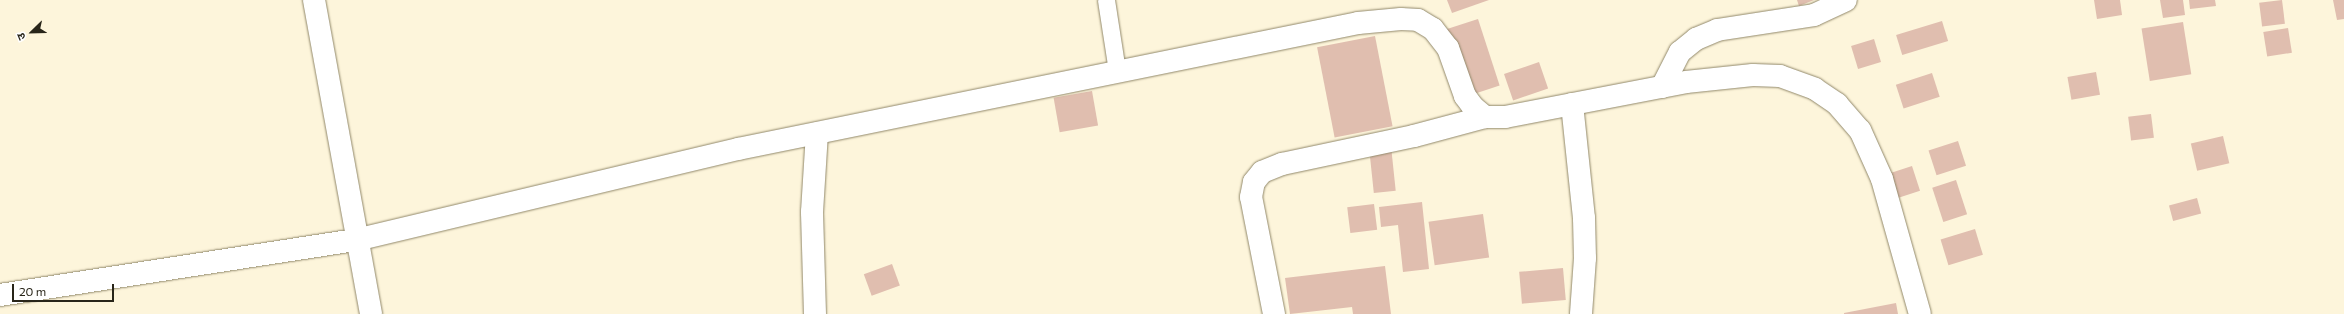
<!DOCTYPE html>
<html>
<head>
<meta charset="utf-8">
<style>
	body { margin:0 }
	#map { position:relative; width:2344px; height:314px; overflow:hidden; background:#fdf5db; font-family:Commissioner,"Noto Sans Devanagari",sans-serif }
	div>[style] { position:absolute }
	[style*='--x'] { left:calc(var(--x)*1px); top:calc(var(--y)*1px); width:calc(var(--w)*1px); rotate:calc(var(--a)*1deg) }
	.building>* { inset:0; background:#e0beaf; transform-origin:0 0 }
	.roads { filter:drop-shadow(0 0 1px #91886a) drop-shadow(0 0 1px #91886a) }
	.lane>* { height:17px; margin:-8.5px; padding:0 8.5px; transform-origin:8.5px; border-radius:8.5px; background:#fff }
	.street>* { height:22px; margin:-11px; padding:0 11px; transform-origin:11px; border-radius:11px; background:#fff }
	span { translate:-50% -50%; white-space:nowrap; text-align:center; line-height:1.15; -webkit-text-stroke:4px #fff; paint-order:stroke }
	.north { position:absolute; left:12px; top:12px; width:40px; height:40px; -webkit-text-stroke:3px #fff; paint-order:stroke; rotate:247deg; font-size:11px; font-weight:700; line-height:16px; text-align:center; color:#282519 }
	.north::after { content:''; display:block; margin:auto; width:14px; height:18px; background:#282519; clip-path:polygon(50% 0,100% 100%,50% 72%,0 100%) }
	.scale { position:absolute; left:12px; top:284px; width:102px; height:18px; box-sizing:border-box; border:2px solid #282519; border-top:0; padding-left:5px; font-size:12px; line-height:14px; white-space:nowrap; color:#282519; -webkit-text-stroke:3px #fff; paint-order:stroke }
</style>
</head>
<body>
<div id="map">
	<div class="building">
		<div style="clip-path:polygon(1447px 0,1489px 0,1452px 13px)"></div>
		<div style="clip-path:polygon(1797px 0,1814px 0,1799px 6px)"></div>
		<div style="clip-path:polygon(2094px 0,2120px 0,2122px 15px,2097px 19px)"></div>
		<div style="clip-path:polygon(2160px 0,2183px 0,2185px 15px,2163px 18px)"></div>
		<div style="clip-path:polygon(2189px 0,2215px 0,2216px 6px,2190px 9px)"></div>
		<div style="left:2282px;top:0;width:24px;height:23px;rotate:83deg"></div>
		<div style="clip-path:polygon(2333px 0,2344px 0,2344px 19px,2337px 20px)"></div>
		<div style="left:1478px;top:19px;width:70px;height:35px;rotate:72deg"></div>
		<div style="left:1942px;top:21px;width:21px;height:48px;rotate:73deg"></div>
		<div style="left:2183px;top:22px;width:53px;height:42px;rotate:81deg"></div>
		<div style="left:2288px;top:28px;width:25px;height:25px;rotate:81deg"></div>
		<div style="left:1375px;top:36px;width:92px;height:59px;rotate:79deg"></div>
		<div style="left:1874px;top:39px;width:24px;height:24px;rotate:73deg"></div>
		<div style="left:1539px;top:62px;width:28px;height:37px;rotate:71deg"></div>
		<div style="left:2096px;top:72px;width:23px;height:29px;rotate:80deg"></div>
		<div style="left:1932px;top:73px;width:25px;height:38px;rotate:72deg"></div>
		<div style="left:1092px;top:91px;width:35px;height:39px;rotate:80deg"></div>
		<div style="left:2151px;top:114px;width:24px;height:23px;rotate:83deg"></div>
		<div style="left:2223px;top:136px;width:28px;height:33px;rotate:77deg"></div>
		<div style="left:1958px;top:141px;width:26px;height:31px;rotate:72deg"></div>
		<div style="left:1391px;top:146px;width:45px;height:22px;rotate:84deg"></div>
		<div style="left:1912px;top:166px;width:26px;height:25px;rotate:72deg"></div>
		<div style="left:1956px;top:180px;width:36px;height:25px;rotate:72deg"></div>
		<div style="left:2197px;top:198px;width:16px;height:29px;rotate:75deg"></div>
		<div style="clip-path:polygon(1422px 202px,1429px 269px,1403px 272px,1398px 225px,1381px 227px,1379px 207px)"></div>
		<div style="left:1374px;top:204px;width:26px;height:27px;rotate:83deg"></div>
		<div style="left:1483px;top:214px;width:44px;height:55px;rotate:82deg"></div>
		<div style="left:1975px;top:229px;width:27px;height:36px;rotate:73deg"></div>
		<div style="left:892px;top:264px;width:23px;height:30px;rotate:70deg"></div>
		<div style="clip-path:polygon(1385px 266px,1391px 314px,1353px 314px,1352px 307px,1290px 314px,1285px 278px)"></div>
		<div style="left:1563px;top:268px;width:32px;height:44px;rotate:85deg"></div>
		<div style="clip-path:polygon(1896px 303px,1898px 314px,1844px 314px,1844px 313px)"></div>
	</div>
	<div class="roads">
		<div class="lane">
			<div style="--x:1106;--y:0;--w:72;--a:81.2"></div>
		</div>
		<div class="street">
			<div style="--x:314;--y:0;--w:319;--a:79.7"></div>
			<div style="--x:1662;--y:87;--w:39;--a:-63"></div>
			<div style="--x:1680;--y:52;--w:21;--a:-39"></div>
			<div style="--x:1696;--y:39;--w:23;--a:-23"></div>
			<div style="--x:1717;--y:30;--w:98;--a:-8.8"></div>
			<div style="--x:1814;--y:15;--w:35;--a:-25"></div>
			<div style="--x:1572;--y:104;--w:115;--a:84"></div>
			<div style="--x:1584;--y:218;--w:40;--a:88.6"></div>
			<div style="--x:1585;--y:258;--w:56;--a:94.1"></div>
			<div style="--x:0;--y:295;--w:360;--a:-8.8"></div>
			<div style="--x:356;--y:240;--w:393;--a:-13.4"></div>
			<div style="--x:738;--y:149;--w:633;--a:-11.49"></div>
			<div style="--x:1358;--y:23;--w:43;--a:-5.3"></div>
			<div style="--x:1401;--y:19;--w:17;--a:3"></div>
			<div style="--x:1418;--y:20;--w:17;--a:31"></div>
			<div style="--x:1433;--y:29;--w:24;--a:52"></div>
			<div style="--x:1448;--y:48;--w:51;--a:70.5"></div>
			<div style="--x:1465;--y:96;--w:14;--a:54"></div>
			<div style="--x:1473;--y:107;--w:16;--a:40"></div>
			<div style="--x:1485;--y:117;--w:20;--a:0"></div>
			<div style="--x:1505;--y:117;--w:184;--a:-10.9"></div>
			<div style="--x:1686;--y:82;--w:67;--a:-6"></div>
			<div style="--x:1753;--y:75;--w:27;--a:2"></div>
			<div style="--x:1780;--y:76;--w:37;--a:20"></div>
			<div style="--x:1815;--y:89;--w:27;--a:34"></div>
			<div style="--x:1837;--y:104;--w:35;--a:49"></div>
			<div style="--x:1860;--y:130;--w:54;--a:65.8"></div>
			<div style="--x:1882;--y:179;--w:140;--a:74.3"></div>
			<div style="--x:815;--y:314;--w:102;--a:-91.7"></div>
			<div style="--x:812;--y:212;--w:79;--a:-86.4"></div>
			<div style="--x:1274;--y:314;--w:119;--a:-101.1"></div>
			<div style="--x:1251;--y:197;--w:15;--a:-79"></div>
			<div style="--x:1254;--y:182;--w:13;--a:-51"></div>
			<div style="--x:1262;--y:172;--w:22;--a:-22"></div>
			<div style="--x:1282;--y:164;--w:135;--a:-12"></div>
			<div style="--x:1414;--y:136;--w:73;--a:-15"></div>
		</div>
	</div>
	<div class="north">उ</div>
	<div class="scale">20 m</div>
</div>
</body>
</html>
